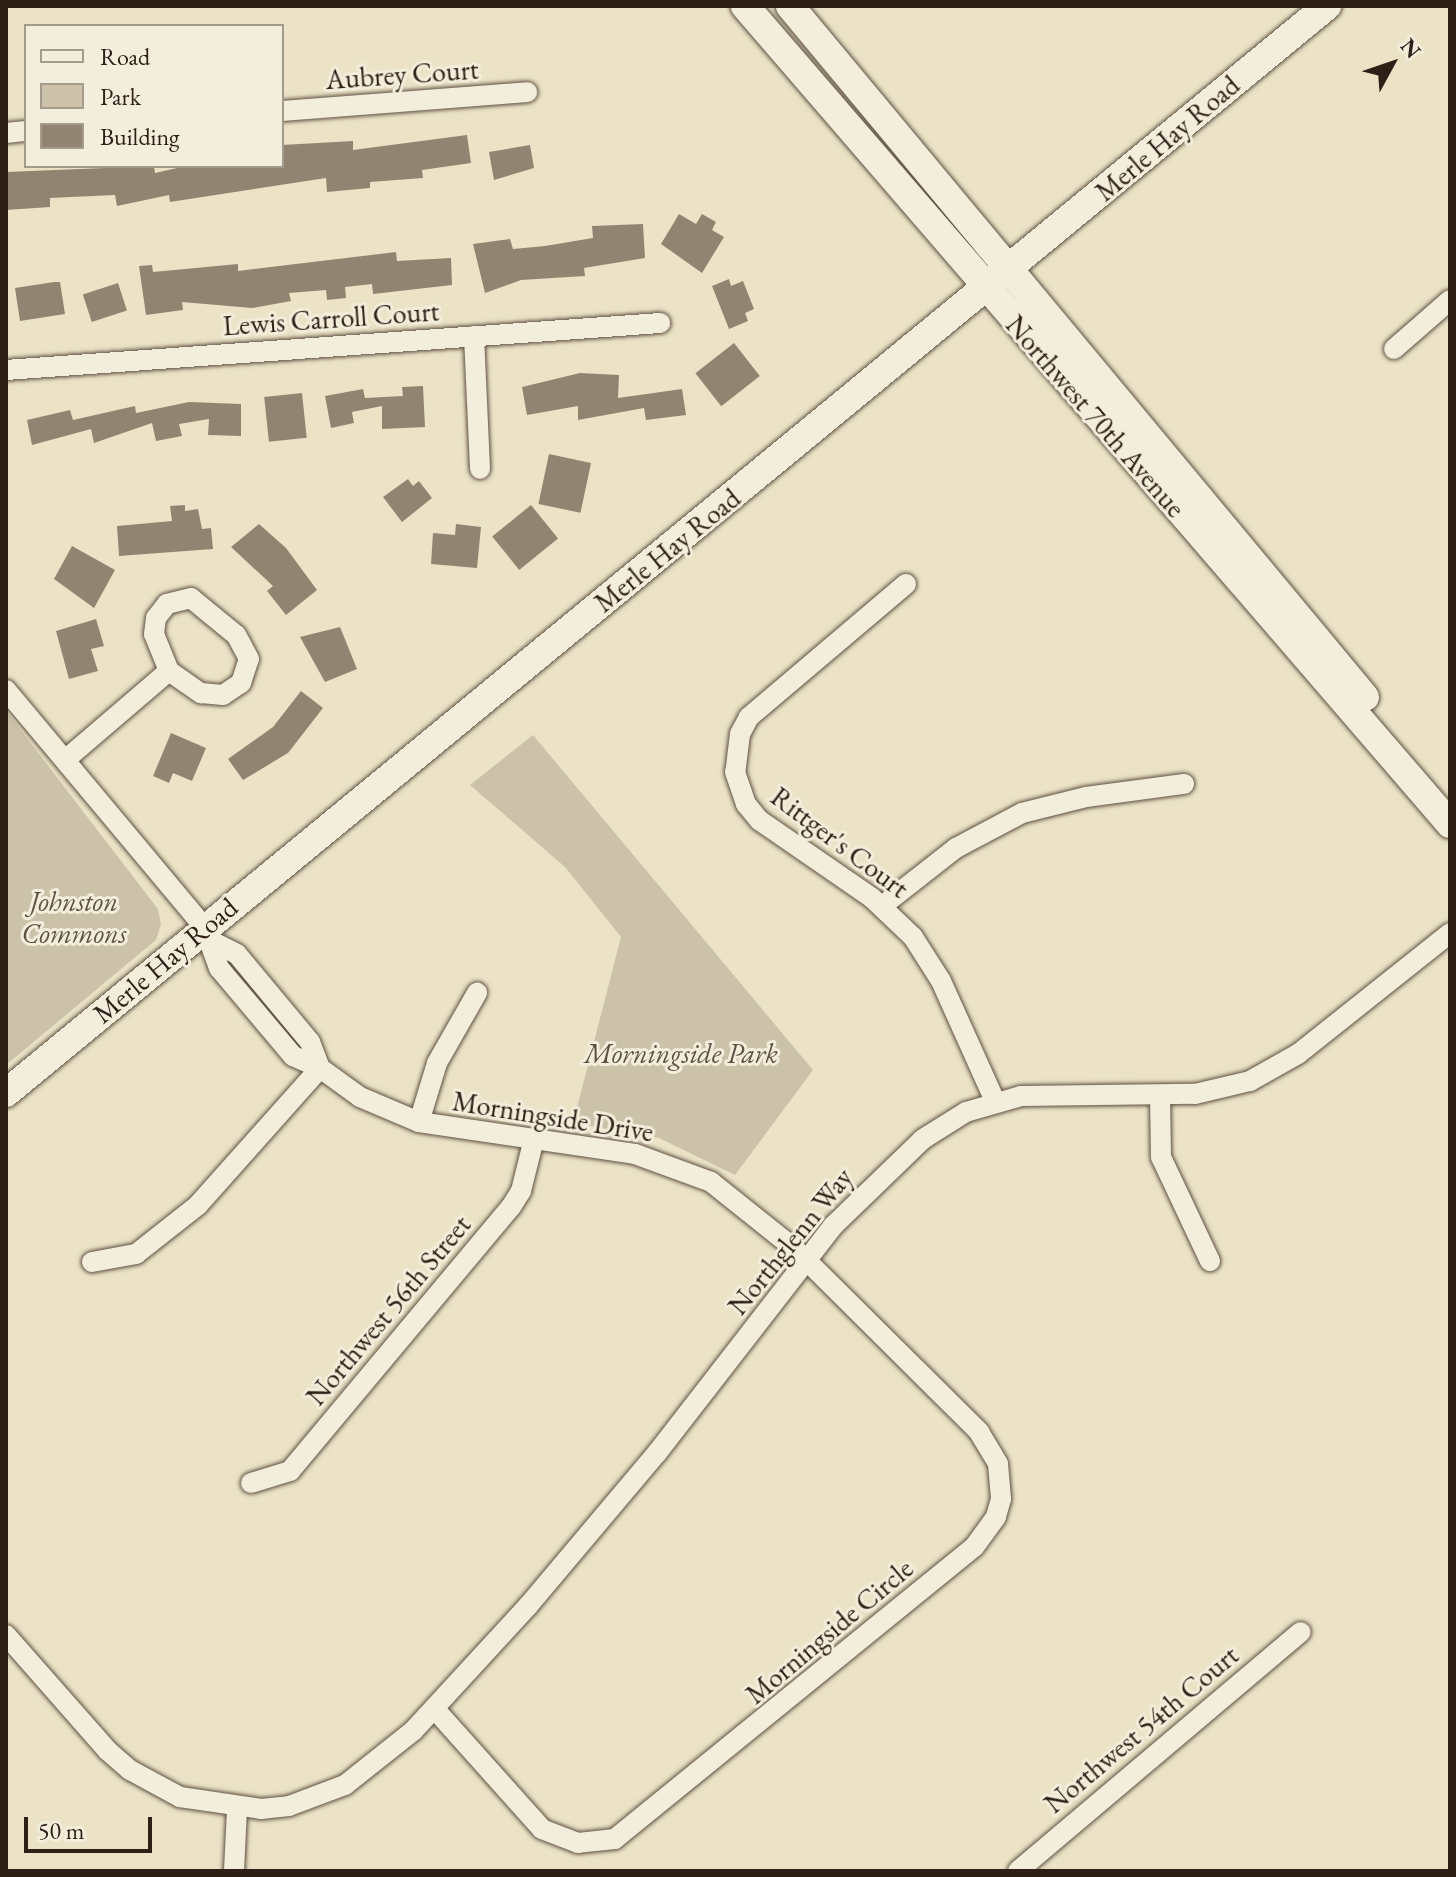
<!DOCTYPE html>
<html>
<head>
<meta charset="utf-8">
<style>
	body { margin:0 }
	#map { position:relative; width:1456px; height:1877px; overflow:hidden; background:#ece3c7; font-family:"EB Garamond",serif }
	div>[style] { position:absolute }
	[style*='--x'] { left:calc(var(--x)*1px); top:calc(var(--y)*1px); width:calc(var(--w)*1px); rotate:calc(var(--a)*1deg) }
	.green>* { inset:0; background:#ccc2a9 }
	.building>* { inset:0; background:#918572; transform-origin:0 0 }
	.roads { filter:drop-shadow(0 0 2px #5e5142) drop-shadow(0 0 2px #5e5142) }
	.minor>* { height:20px; margin:-10px; padding:0 10px; transform-origin:10px; border-radius:10px; background:#f3eddb }
	.secondary>* { height:28px; margin:-14px; padding:0 14px; transform-origin:14px; border-radius:14px; background:#f3eddb }
	span { translate:-50% -50%; white-space:nowrap; text-align:center; line-height:1.15; -webkit-text-stroke:6px #f3eddb; paint-order:stroke }
	.street-label { font-size:28px; color:#2e2016 }
	.park-label { font-size:28px; color:#5d5142; font-style:italic }
	.frame { position:absolute; inset:0; border:8px solid #2e2016; pointer-events:none }
	.legend { position:absolute; left:24px; top:24px; width:260px; height:144px; box-sizing:border-box; background:#f3eddb; border:2px solid #a49b8c; margin:0; padding:10px 14px; list-style:none; font-size:24px; color:#2e2016 }
	.legend li { display:flex; align-items:center; gap:16px; height:40px }
	.legend b { width:40px; border:2px solid #a49b8c }
	.north { position:absolute; left:1352px; top:24px; width:80px; height:80px; -webkit-text-stroke:6px #f3eddb; paint-order:stroke; rotate:50deg; font-size:22px; font-weight:700; line-height:32px; text-align:center; color:#2e2016 }
	.north::after { content:''; display:block; margin:auto; width:28px; height:36px; background:#2e2016; clip-path:polygon(50% 0,100% 100%,50% 72%,0 100%) }
	.scale { position:absolute; left:24px; top:1817px; width:128px; height:36px; box-sizing:border-box; border:4px solid #2e2016; border-top:0; padding-left:10px; font-size:24px; line-height:28px; white-space:nowrap; color:#2e2016; -webkit-text-stroke:6px #f3eddb; paint-order:stroke }
</style>
</head>
<body>
<div id="map">
	<div class="green">
		<div style="clip-path:polygon(6px 711px,158px 909px,161px 924px,156px 940px,6px 1065px)"></div>
		<div style="clip-path:polygon(533px 735px,813px 1070px,735px 1175px,659px 1138px,573px 1123px,621px 937px,565px 867px,470px 785px)"></div>
	</div>
	<div class="building">
		<div style="clip-path:polygon(467px 135px,471px 163px,422px 170px,423px 178px,370px 182px,370px 188px,327px 192px,326px 178px,170px 202px,169px 195px,117px 206px,115px 195px,50px 198px,50px 207px,6px 210px,6px 172px,154px 166px,155px 173px,186px 166px,282px 166px,282px 145px,353px 141px,353px 150px)"></div>
		<div style="clip-path:polygon(530px 145px,534px 168px,494px 180px,489px 152px)"></div>
		<div style="clip-path:polygon(679px 214px,696px 224px,702px 214px,716px 222px,712px 230px,724px 237px,702px 273px,661px 244px)"></div>
		<div style="clip-path:polygon(643px 224px,645px 258px,584px 268px,585px 276px,521px 280px,485px 293px,473px 244px,510px 239px,513px 249px,545px 246px,593px 238px,592px 226px)"></div>
		<div style="clip-path:polygon(396px 252px,397px 261px,451px 258px,452px 285px,373px 294px,372px 284px,345px 287px,346px 298px,327px 300px,326px 290px,289px 293px,291px 301px,252px 308px,182px 302px,183px 310px,146px 315px,139px 266px,152px 265px,153px 272px,238px 264px,238px 271px)"></div>
		<div style="clip-path:polygon(729px 279px,731px 286px,743px 281px,754px 309px,745px 313px,748px 321px,729px 329px,712px 286px)"></div>
		<div style="clip-path:polygon(54px 282px,60px 282px,65px 314px,20px 321px,15px 288px)"></div>
		<div style="left:118px;top:283px;width:29px;height:37px;rotate:72deg"></div>
		<div style="left:734px;top:343px;width:42px;height:49px;rotate:52deg"></div>
		<div style="clip-path:polygon(580px 373px,619px 375px,618px 398px,682px 389px,686px 415px,646px 420px,644px 408px,578px 420px,578px 406px,527px 415px,522px 387px)"></div>
		<div style="clip-path:polygon(423px 386px,425px 427px,382px 429px,382px 406px,352px 412px,354px 423px,331px 428px,325px 396px,363px 389px,365px 398px,403px 396px,402px 387px)"></div>
		<div style="left:302px;top:393px;width:45px;height:38px;rotate:84deg"></div>
		<div style="clip-path:polygon(189px 402px,241px 404px,241px 436px,208px 435px,209px 419px,179px 424px,182px 436px,156px 441px,152px 423px,94px 443px,91px 429px,32px 445px,27px 420px,70px 410px,73px 420px,135px 406px,136px 413px)"></div>
		<div style="left:549px;top:454px;width:43px;height:51px;rotate:12deg"></div>
		<div style="clip-path:polygon(408px 479px,413px 486px,419px 481px,432px 498px,402px 522px,383px 497px)"></div>
		<div style="clip-path:polygon(185px 505px,185px 511px,198px 509px,202px 529px,211px 528px,213px 549px,119px 556px,117px 526px,172px 521px,170px 506px)"></div>
		<div style="left:531px;top:505px;width:43px;height:50px;rotate:51deg"></div>
		<div style="clip-path:polygon(259px 524px,286px 548px,317px 590px,286px 615px,267px 591px,273px 586px,231px 547px)"></div>
		<div style="clip-path:polygon(456px 524px,481px 527px,477px 568px,431px 564px,433px 533px,455px 535px)"></div>
		<div style="clip-path:polygon(72px 546px,115px 570px,94px 608px,54px 579px)"></div>
		<div style="clip-path:polygon(96px 619px,104px 646px,91px 649px,98px 671px,69px 679px,56px 631px)"></div>
		<div style="clip-path:polygon(340px 627px,357px 669px,325px 682px,300px 637px)"></div>
		<div style="clip-path:polygon(301px 691px,323px 708px,288px 753px,243px 780px,228px 759px,273px 727px)"></div>
		<div style="clip-path:polygon(171px 733px,206px 748px,192px 781px,173px 773px,169px 783px,153px 776px)"></div>
	</div>
	<div class="roads">
		<div class="minor">
			<div style="--x:282;--y:111;--w:246;--a:-4.4"></div>
			<div style="--x:6;--y:133;--w:20;--a:-6"></div>
			<div style="--x:474;--y:336;--w:133;--a:87.4"></div>
			<div style="--x:1394;--y:349;--w:74;--a:-41.2"></div>
			<div style="--x:6;--y:370;--w:656;--a:-4.11"></div>
			<div style="--x:906;--y:584;--w:206;--a:139.7"></div>
			<div style="--x:749;--y:717;--w:19;--a:118"></div>
			<div style="--x:740;--y:734;--w:38;--a:97"></div>
			<div style="--x:735;--y:772;--w:34;--a:71"></div>
			<div style="--x:746;--y:804;--w:21;--a:51"></div>
			<div style="--x:759;--y:820;--w:137;--a:34.6"></div>
			<div style="--x:872;--y:898;--w:57;--a:43.6"></div>
			<div style="--x:913;--y:937;--w:52;--a:57.5"></div>
			<div style="--x:941;--y:981;--w:132;--a:65.8"></div>
			<div style="--x:6;--y:690;--w:309;--a:50.1"></div>
			<div style="--x:204;--y:927;--w:44;--a:69.9"></div>
			<div style="--x:219;--y:968;--w:115;--a:49.9"></div>
			<div style="--x:293;--y:1056;--w:30;--a:24"></div>
			<div style="--x:320;--y:1068;--w:28;--a:-111"></div>
			<div style="--x:310;--y:1042;--w:114;--a:-129.7"></div>
			<div style="--x:237;--y:954;--w:28;--a:-153"></div>
			<div style="--x:65;--y:760;--w:137;--a:-40.6"></div>
			<div style="--x:169;--y:671;--w:39;--a:35"></div>
			<div style="--x:201;--y:693;--w:22;--a:5"></div>
			<div style="--x:223;--y:695;--w:22;--a:-34"></div>
			<div style="--x:241;--y:683;--w:25;--a:-72"></div>
			<div style="--x:249;--y:659;--w:27;--a:-118"></div>
			<div style="--x:236;--y:635;--w:58;--a:-140.6"></div>
			<div style="--x:191;--y:598;--w:25;--a:166"></div>
			<div style="--x:167;--y:604;--w:18;--a:128"></div>
			<div style="--x:156;--y:618;--w:16;--a:97"></div>
			<div style="--x:154;--y:634;--w:40;--a:68"></div>
			<div style="--x:882;--y:906;--w:94;--a:-38.1"></div>
			<div style="--x:956;--y:848;--w:75;--a:-27.9"></div>
			<div style="--x:1022;--y:813;--w:66;--a:-14"></div>
			<div style="--x:1086;--y:797;--w:99;--a:-7.6"></div>
			<div style="--x:1160;--y:1095;--w:62;--a:89.1"></div>
			<div style="--x:1161;--y:1157;--w:115;--a:64.8"></div>
			<div style="--x:419;--y:1122;--w:62;--a:-73"></div>
			<div style="--x:437;--y:1063;--w:81;--a:-60.3"></div>
			<div style="--x:92;--y:1262;--w:45;--a:-10.3"></div>
			<div style="--x:136;--y:1254;--w:79;--a:-38.3"></div>
			<div style="--x:198;--y:1205;--w:183;--a:-48.3"></div>
			<div style="--x:320;--y:1068;--w:49;--a:35.9"></div>
			<div style="--x:360;--y:1097;--w:64;--a:23"></div>
			<div style="--x:419;--y:1122;--w:218;--a:8.4"></div>
			<div style="--x:635;--y:1154;--w:81;--a:20.2"></div>
			<div style="--x:711;--y:1182;--w:107;--a:38.6"></div>
			<div style="--x:795;--y:1249;--w:260;--a:44.8"></div>
			<div style="--x:979;--y:1432;--w:37;--a:59"></div>
			<div style="--x:998;--y:1464;--w:35;--a:85"></div>
			<div style="--x:1001;--y:1499;--w:19;--a:106"></div>
			<div style="--x:996;--y:1517;--w:37;--a:126"></div>
			<div style="--x:974;--y:1547;--w:463;--a:140.9"></div>
			<div style="--x:615;--y:1839;--w:37;--a:174"></div>
			<div style="--x:578;--y:1843;--w:39;--a:-159"></div>
			<div style="--x:542;--y:1829;--w:162;--a:-131.8"></div>
			<div style="--x:251;--y:1483;--w:41;--a:-17.1"></div>
			<div style="--x:290;--y:1471;--w:344;--a:-50.1"></div>
			<div style="--x:511;--y:1207;--w:19;--a:-58"></div>
			<div style="--x:521;--y:1191;--w:49;--a:-76"></div>
			<div style="--x:6;--y:1635;--w:154;--a:48.7"></div>
			<div style="--x:108;--y:1751;--w:29;--a:41"></div>
			<div style="--x:130;--y:1770;--w:57;--a:28.4"></div>
			<div style="--x:180;--y:1797;--w:82;--a:8.4"></div>
			<div style="--x:261;--y:1809;--w:28;--a:-6"></div>
			<div style="--x:289;--y:1806;--w:60;--a:-20.6"></div>
			<div style="--x:345;--y:1785;--w:87;--a:-38.5"></div>
			<div style="--x:413;--y:1731;--w:170;--a:-47.4"></div>
			<div style="--x:528;--y:1606;--w:200;--a:-49.9"></div>
			<div style="--x:657;--y:1453;--w:287;--a:-52.2"></div>
			<div style="--x:833;--y:1226;--w:125;--a:-44"></div>
			<div style="--x:923;--y:1139;--w:51;--a:-32.1"></div>
			<div style="--x:966;--y:1112;--w:57;--a:-16.2"></div>
			<div style="--x:1021;--y:1096;--w:174;--a:-0.7"></div>
			<div style="--x:1195;--y:1094;--w:57;--a:-13.3"></div>
			<div style="--x:1250;--y:1081;--w:55;--a:-29.4"></div>
			<div style="--x:1298;--y:1054;--w:194;--a:-38.5"></div>
			<div style="--x:234;--y:1871;--w:62;--a:-87.2"></div>
			<div style="--x:1018;--y:1871;--w:370;--a:-40.2"></div>
		</div>
		<div class="secondary">
			<div style="--x:745;--y:6;--w:1080;--a:49.24"></div>
			<div style="--x:790;--y:6;--w:899;--a:50.24"></div>
			<div style="--x:6;--y:1093;--w:1711;--a:-39.45"></div>
		</div>
	</div>
	<div class="street-label">
		<span style="left:402px;top:74px;rotate:-4deg">Aubrey Court</span>
		<span style="left:1167px;top:138px;rotate:-40deg">Merle Hay Road</span>
		<span style="left:331px;top:318px;rotate:-4deg">Lewis Carroll Court</span>
		<span style="left:1096px;top:416px;rotate:49deg">Northwest 70th Avenue</span>
		<span style="left:667px;top:550px;rotate:-39deg">Merle Hay Road</span>
		<span style="left:840px;top:842px;rotate:37deg">Rittger's Court</span>
		<span style="left:165px;top:960px;rotate:-40deg">Merle Hay Road</span>
		<span style="left:553px;top:1116px;rotate:9deg">Morningside Drive</span>
		<span style="left:790px;top:1241px;rotate:-51deg">Northglenn Way</span>
		<span style="left:388px;top:1310px;rotate:-50deg">Northwest 56th Street</span>
		<span style="left:829px;top:1631px;rotate:-40deg">Morningside Circle</span>
		<span style="left:1141px;top:1729px;rotate:-40deg">Northwest 54th Court</span>
	</div>
	<div class="park-label">
		<span style="left:74px;top:917px">Johnston<br>Commons</span>
		<span style="left:681px;top:1053px">Morningside Park</span>
	</div>
	<div class="frame"></div>
	<ul class="legend">
	<li><b style="height:10px;background:#f3eddb"></b>Road</li>
	<li><b style="height:22px;background:#ccc2a9"></b>Park</li>
	<li><b style="height:22px;background:#918572"></b>Building</li>
	</ul>
	<div class="north">N</div>
	<div class="scale">50 m</div>
</div>
</body>
</html>
